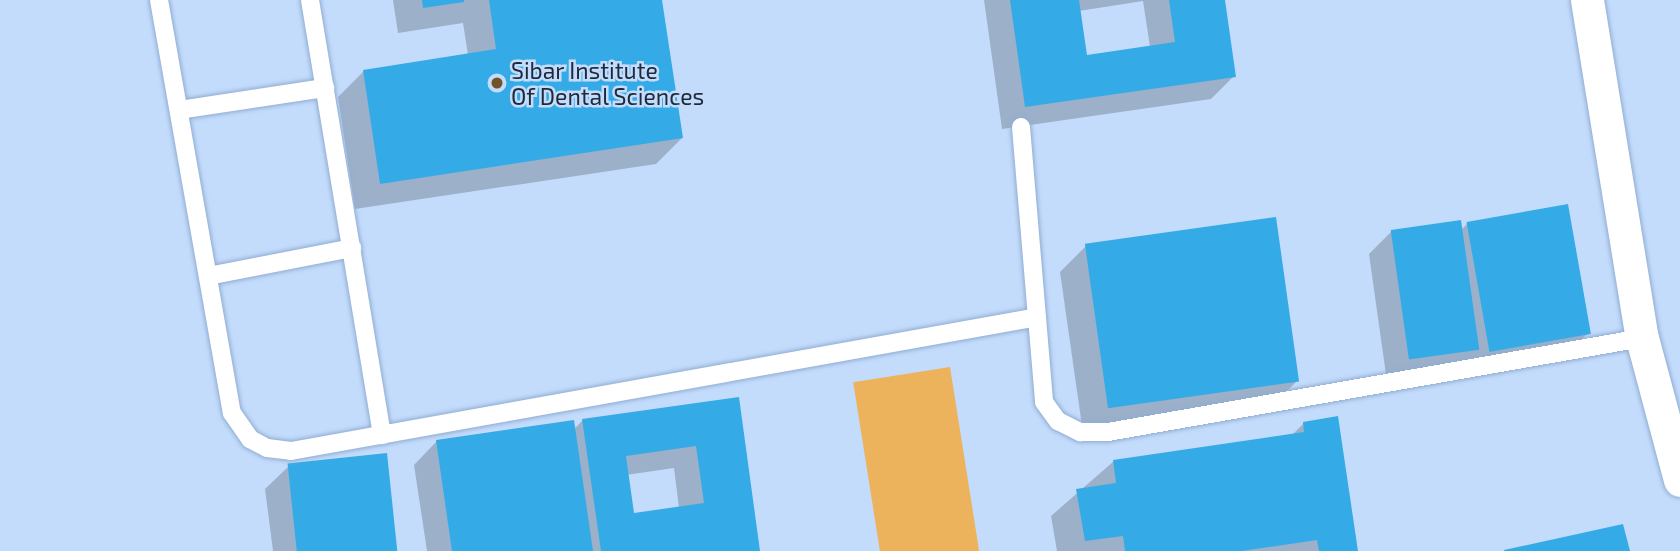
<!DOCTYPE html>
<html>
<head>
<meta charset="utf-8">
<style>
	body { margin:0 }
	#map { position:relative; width:1680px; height:551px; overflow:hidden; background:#c4dcfc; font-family:"Exo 2",sans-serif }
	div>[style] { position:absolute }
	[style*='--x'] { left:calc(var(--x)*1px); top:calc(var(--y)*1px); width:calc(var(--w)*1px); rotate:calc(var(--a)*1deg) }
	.green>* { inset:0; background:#ecb25c; transform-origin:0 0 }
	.shadow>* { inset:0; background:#0003 }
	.building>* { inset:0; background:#34abe6; transform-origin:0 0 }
	.roads { filter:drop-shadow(0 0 2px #90add2) drop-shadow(0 0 2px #90add2) }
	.lane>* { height:18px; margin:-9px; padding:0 9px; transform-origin:9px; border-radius:9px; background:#fff }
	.street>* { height:33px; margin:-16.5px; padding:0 16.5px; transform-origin:16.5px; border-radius:16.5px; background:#fff }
	.dots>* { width:19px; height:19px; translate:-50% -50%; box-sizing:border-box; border:4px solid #c4dcfc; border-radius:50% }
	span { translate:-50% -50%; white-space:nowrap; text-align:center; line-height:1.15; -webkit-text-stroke:5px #c4dcfc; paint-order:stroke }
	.poi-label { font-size:23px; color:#1e2a39 }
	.left { translate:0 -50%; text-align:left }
</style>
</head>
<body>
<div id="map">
	<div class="green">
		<div style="left:950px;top:367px;width:186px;height:98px;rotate:81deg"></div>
	</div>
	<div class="shadow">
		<div style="clip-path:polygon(393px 0,661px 0,682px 138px,656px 164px,355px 209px,338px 97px,364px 71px,468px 55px,463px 23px,398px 33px)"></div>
		<div style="clip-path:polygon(evenodd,984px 0,1223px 0,1234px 76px,1211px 99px,1002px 129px,984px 0,1143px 1px,1150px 47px,1086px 57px,1079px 11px,1143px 1px)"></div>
		<div style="clip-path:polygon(1468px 223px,1588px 333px,1565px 356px,1387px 382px,1369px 254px,1392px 231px,1460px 231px)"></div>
		<div style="clip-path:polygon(1086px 246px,1298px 380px,1272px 406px,1083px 433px,1060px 272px)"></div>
		<div style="clip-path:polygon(evenodd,737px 399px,757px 551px,427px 551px,414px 465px,437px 441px,573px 430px,583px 420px,737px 399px,674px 468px,679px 508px,632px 515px,626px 475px,674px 468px)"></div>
		<div style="clip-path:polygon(1304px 423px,1356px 551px,1057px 551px,1051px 516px,1114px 461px,1292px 435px)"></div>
		<div style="clip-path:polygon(289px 466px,396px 551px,273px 551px,265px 489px)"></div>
	</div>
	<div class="building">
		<div style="clip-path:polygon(422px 0,464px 0,464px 2px,423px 8px)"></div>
		<div style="clip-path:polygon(489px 0,662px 0,683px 138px,380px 184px,363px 70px,496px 49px)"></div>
		<div style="clip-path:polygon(1010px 0,1079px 0,1087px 55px,1175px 42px,1169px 0,1225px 0,1236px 77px,1025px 107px)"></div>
		<div style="left:1568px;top:204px;width:132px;height:103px;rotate:80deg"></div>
		<div style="left:1276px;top:217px;width:166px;height:193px;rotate:82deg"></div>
		<div style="left:1461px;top:220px;width:131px;height:71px;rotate:82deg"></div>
		<div style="clip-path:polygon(evenodd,739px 397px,760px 551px,601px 551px,582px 419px,739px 397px,696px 446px,704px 503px,634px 513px,626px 456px,696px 446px)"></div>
		<div style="clip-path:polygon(1338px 416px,1358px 551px,1319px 551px,1317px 540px,1242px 551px,1125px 551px,1123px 536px,1085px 541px,1076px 489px,1116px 483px,1113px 460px,1304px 432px,1303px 422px)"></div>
		<div style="clip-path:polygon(574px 420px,593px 551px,452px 551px,436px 440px)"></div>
		<div style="left:387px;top:453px;width:99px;height:100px;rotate:84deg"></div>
		<div style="clip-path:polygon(1623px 524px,1630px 551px,1504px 551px,1504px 550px)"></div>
	</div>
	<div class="roads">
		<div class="lane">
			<div style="--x:159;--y:0;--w:419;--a:80"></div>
			<div style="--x:232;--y:413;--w:32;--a:55"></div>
			<div style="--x:250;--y:439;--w:19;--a:28"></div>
			<div style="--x:267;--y:448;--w:24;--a:7"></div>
			<div style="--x:291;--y:451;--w:758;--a:-10.18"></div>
			<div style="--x:310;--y:0;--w:441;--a:80.6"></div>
			<div style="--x:179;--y:110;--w:148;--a:-8.6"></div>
			<div style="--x:1021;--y:127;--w:276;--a:85.2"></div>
			<div style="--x:1044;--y:402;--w:24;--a:54"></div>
			<div style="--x:1058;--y:421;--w:25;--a:27"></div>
			<div style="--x:1080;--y:432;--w:28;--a:0"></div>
			<div style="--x:1108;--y:432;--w:542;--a:-9.98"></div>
			<div style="--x:208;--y:276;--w:147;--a:-11"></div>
		</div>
		<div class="street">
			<div style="--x:1587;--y:0;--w:342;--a:80.8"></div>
			<div style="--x:1642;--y:338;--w:147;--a:75"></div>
		</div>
	</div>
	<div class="dots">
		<div style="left:497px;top:83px;background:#715327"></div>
	</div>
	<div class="poi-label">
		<span class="left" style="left:511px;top:83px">Sibar Institute<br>Of Dental Sciences</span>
	</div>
</div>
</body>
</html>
